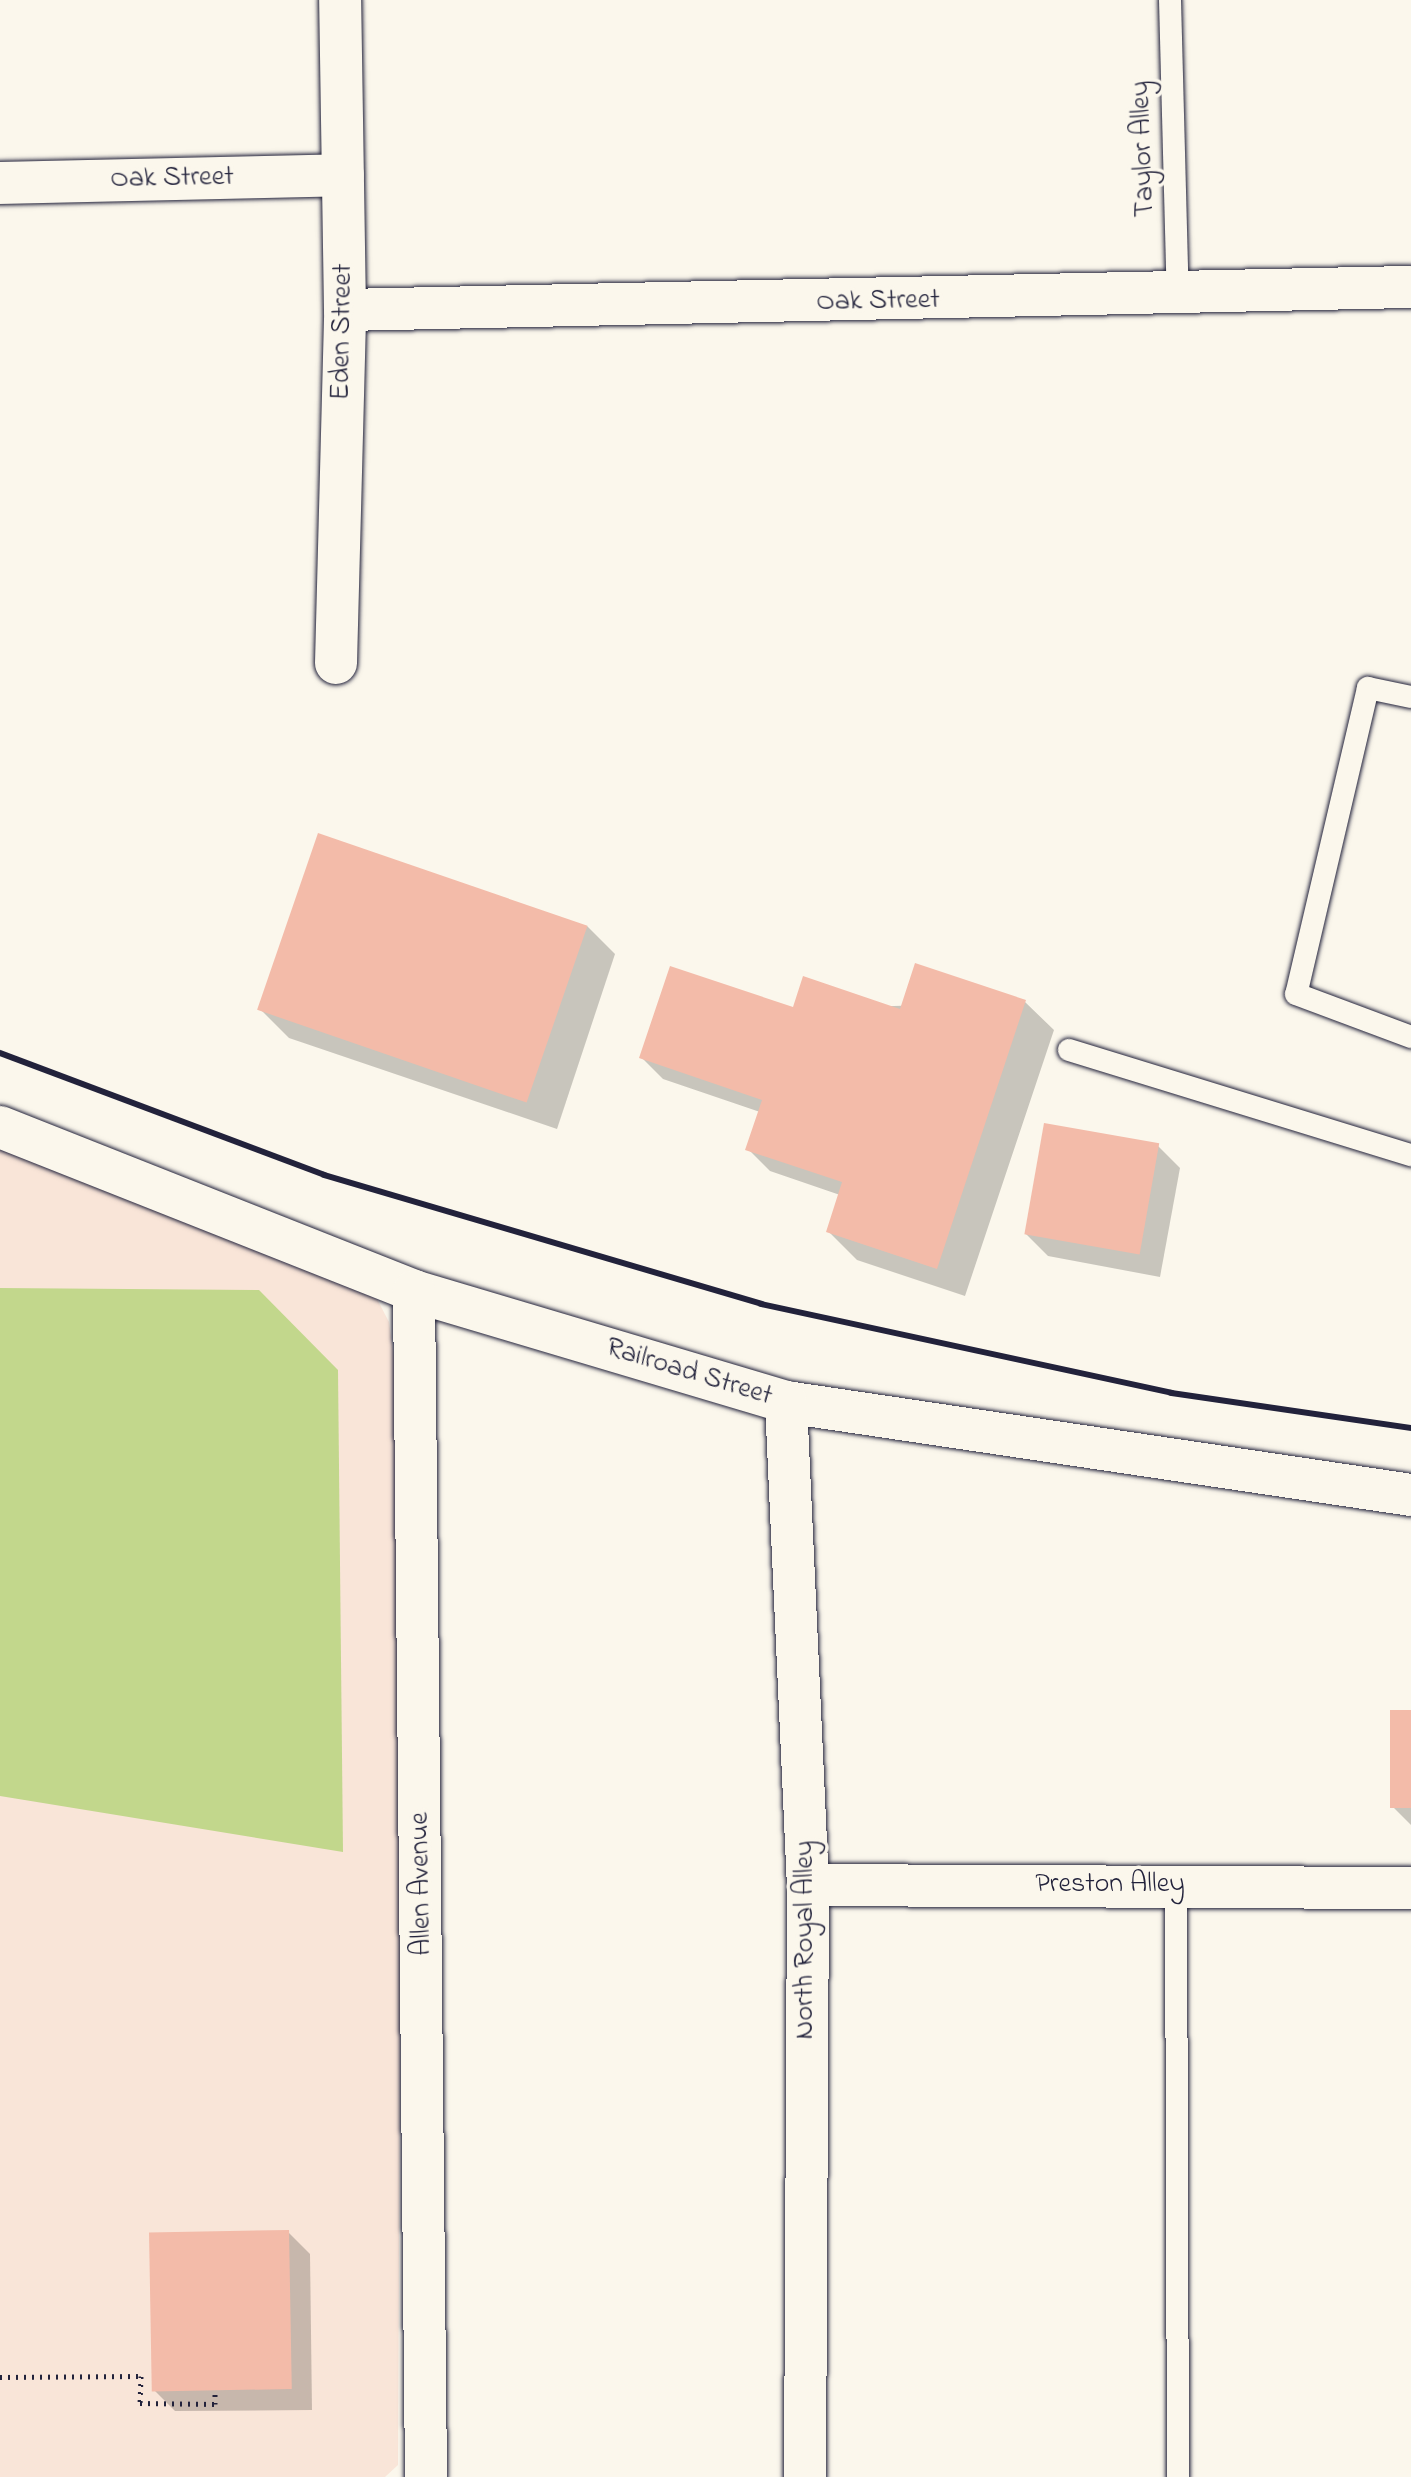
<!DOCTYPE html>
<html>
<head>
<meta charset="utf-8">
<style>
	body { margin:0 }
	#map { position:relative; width:1411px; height:2477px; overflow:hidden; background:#fbf7ec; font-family:"Indie Flower",sans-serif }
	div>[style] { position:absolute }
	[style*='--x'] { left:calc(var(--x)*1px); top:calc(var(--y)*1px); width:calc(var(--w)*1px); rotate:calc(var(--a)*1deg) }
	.built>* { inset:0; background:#f9e5d8 }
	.green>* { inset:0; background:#c2d78c }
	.shadow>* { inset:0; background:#0003 }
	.building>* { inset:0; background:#f3bba9; transform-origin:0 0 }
	.path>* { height:5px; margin-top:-2.5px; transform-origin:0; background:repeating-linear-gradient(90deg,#22223b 0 2px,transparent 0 8px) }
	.roads { filter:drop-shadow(0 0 2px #22223b) drop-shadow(0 0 2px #22223b) }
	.service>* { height:22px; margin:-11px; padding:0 11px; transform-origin:11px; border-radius:11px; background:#fbf7ec }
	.minor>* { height:42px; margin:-21px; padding:0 21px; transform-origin:21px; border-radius:21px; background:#fbf7ec }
	.rail>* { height:6px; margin:-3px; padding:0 3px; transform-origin:3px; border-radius:3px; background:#22223b }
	span { translate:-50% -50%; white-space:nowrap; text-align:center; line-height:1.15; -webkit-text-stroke:7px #fbf7ec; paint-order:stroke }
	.street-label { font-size:28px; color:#22223b }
</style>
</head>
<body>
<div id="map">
	<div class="built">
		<div style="clip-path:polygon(0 1149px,376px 1297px,389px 1322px,398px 1386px,400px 2036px,398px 2465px,385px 2477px,0 2477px)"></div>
	</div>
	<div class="green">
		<div style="clip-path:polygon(0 1288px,259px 1290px,338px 1370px,343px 1852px,0 1796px)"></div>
	</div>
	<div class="shadow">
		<div style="clip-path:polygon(587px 926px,615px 954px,557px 1129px,289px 1038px,260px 1009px)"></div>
		<div style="clip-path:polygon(1025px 1002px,1054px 1030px,965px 1296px,857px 1260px,828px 1231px,840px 1195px,770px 1171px,748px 1149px,760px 1112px,663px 1079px,641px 1057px,794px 1009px)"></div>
		<div style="clip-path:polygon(1158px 1146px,1180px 1168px,1160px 1277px,1048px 1256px,1026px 1234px)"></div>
		<div style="clip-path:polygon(1411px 1712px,1411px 1825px,1393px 1807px)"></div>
		<div style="clip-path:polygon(288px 2232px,310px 2254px,312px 2410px,175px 2411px,153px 2389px)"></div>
	</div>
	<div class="building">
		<div style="left:318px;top:833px;width:285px;height:187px;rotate:19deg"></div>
		<div style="clip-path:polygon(915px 963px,1026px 1000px,937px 1269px,826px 1232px,842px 1182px,745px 1150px,762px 1100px,639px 1058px,670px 966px,793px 1007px,803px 976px,900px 1009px)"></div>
		<div style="left:1044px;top:1123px;width:117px;height:113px;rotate:10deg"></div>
		<div style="left:1390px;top:1710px;width:21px;height:98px"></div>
		<div style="left:289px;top:2230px;width:159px;height:140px;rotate:89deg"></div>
	</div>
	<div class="path">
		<div style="--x:0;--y:2377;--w:141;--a:-0.4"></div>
		<div style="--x:141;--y:2376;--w:27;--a:92"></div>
		<div style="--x:140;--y:2403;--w:75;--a:0.8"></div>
		<div style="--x:215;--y:2404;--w:15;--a:-90"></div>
	</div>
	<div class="roads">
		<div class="service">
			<div style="--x:1170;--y:0;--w:297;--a:88.5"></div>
			<div style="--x:1411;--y:697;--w:44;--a:-168.2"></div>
			<div style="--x:1368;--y:688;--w:314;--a:103.2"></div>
			<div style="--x:1296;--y:994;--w:123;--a:20.5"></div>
			<div style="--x:1069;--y:1050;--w:358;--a:17.1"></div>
			<div style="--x:1176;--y:1884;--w:593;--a:89.81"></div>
		</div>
		<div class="minor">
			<div style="--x:0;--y:183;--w:343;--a:-1.3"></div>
			<div style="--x:345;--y:310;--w:1066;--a:-1.24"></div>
			<div style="--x:336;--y:663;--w:353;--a:-88.5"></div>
			<div style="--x:345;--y:310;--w:310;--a:-90.9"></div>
			<div style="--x:0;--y:1127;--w:445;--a:21.6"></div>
			<div style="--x:414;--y:1291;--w:388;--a:16.6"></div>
			<div style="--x:786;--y:1402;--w:632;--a:8.46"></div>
			<div style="--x:414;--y:1291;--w:1186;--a:89.42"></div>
			<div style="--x:786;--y:1402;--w:484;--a:87.4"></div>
			<div style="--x:808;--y:1885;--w:592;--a:90.29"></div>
			<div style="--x:808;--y:1885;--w:603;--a:0.29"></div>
		</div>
	</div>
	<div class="rail">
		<div style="--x:0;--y:1053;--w:346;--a:20.6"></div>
		<div style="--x:324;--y:1175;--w:456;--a:16.4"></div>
		<div style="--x:761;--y:1304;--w:420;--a:12.2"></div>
		<div style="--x:1171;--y:1393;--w:243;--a:8.3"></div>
	</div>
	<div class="street-label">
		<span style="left:1144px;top:149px;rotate:-92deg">Taylor Alley</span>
		<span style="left:172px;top:179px;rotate:-1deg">Oak Street</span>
		<span style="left:878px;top:302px;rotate:-1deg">Oak Street</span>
		<span style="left:343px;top:332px;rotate:-89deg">Eden Street</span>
		<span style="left:689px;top:1373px;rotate:17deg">Railroad Street</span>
		<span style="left:422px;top:1884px;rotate:-91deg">Allen Avenue</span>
		<span style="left:1110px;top:1885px">Preston Alley</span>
		<span style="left:806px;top:1940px;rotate:-90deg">North Royal Alley</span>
	</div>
</div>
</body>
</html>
